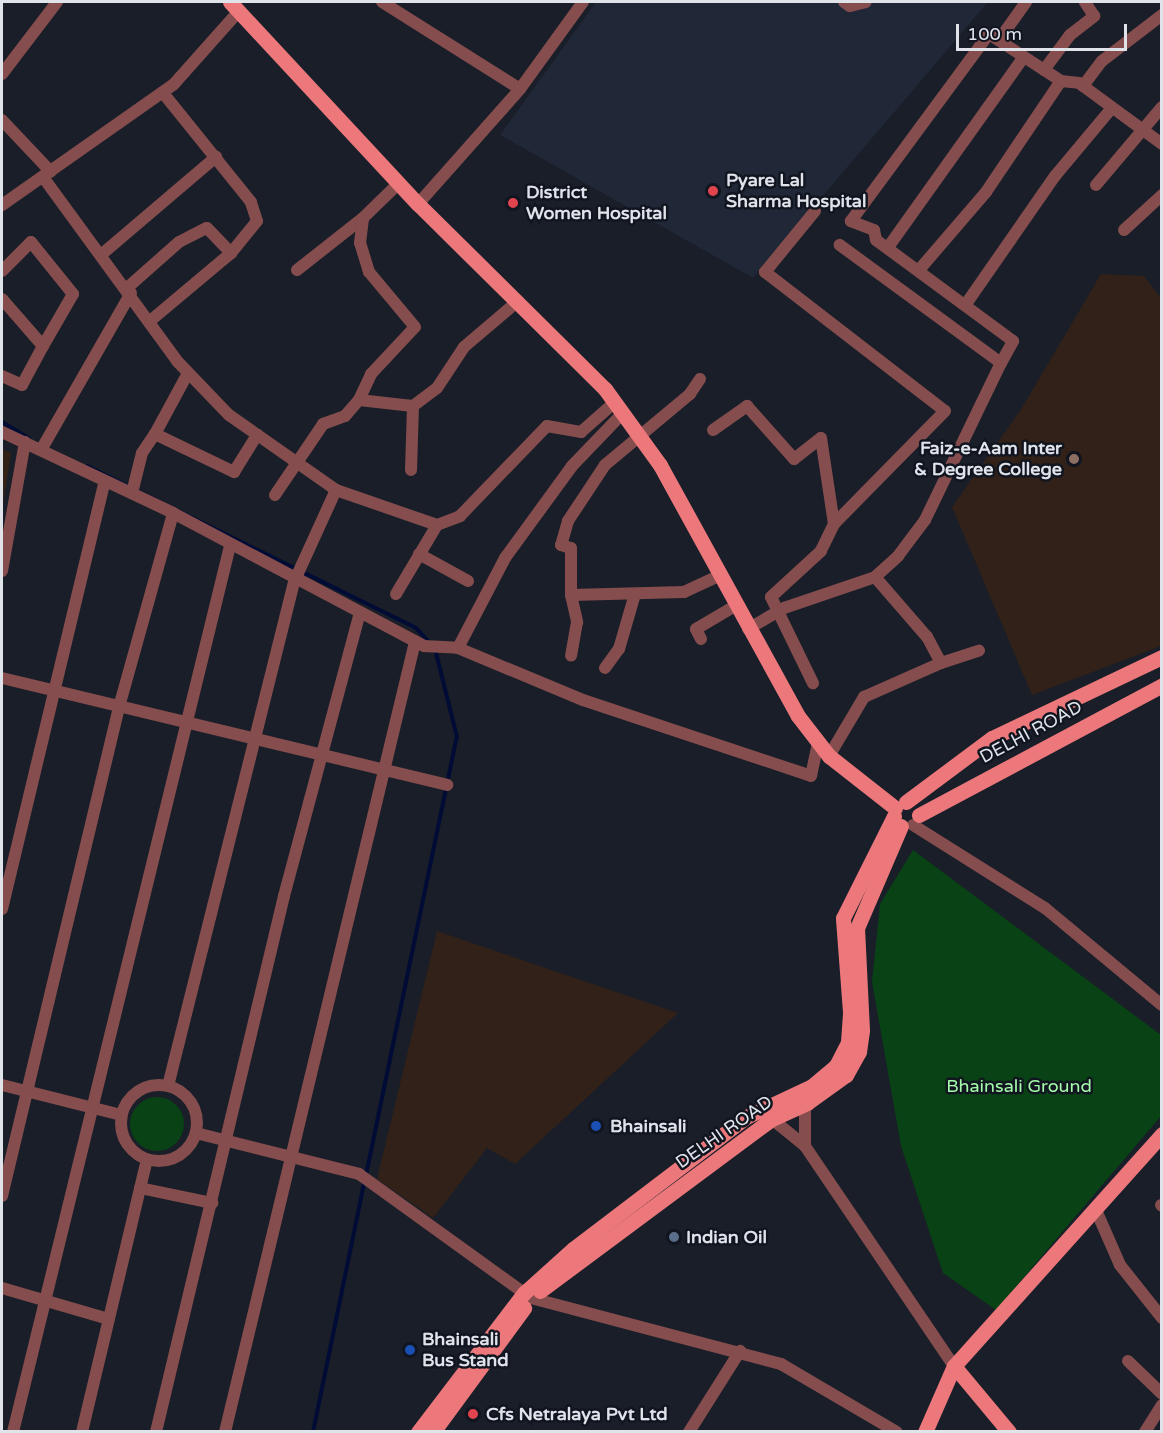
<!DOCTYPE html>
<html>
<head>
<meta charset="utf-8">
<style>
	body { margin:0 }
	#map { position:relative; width:1163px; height:1433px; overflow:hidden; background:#191e28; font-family:"Varela Round",sans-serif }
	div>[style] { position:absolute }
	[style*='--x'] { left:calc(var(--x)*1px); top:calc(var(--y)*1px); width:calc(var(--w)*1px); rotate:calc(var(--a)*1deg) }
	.built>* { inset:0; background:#202737 }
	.industrial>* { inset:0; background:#322118 }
	.education>* { inset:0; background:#312118 }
	.green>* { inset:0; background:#094215 }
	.round { border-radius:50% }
	.stream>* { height:4px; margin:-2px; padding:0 2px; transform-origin:2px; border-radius:2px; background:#000c35 }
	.minor>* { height:12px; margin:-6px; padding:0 6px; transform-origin:6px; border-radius:6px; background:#854d4d }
	.minor>.ring { margin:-6px; padding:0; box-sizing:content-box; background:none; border:12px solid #854d4d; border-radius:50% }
	.major>* { height:15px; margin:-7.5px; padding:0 7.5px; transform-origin:7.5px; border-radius:7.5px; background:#ec787b }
	.dots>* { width:16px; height:16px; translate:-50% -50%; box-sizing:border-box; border:3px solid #10151f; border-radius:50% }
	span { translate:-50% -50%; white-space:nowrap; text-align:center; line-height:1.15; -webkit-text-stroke:5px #10151f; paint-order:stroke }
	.poi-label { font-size:18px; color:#e0e3ea; font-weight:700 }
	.left { translate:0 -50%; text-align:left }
	.right { translate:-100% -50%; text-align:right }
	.street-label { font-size:18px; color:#e0e3ea }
	.park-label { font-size:18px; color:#a4fbaa }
	.frame { position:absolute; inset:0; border:3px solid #e0e3ea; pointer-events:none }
	.scale { position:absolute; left:956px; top:24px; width:171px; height:27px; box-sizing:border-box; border:3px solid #e0e3ea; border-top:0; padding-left:8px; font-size:18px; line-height:21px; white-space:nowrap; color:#e0e3ea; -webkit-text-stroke:4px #10151f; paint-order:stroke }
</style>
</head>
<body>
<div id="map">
	<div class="built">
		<div style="clip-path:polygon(596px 2px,988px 2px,753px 278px,500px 135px)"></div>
	</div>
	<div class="industrial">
		<div style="clip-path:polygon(437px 931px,678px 1013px,515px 1164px,487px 1148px,433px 1218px,377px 1179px)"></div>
	</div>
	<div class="education">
		<div style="clip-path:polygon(1101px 274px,1144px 276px,1161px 298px,1161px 646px,1032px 695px,952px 507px,1020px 411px)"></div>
		<div style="clip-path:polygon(2px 449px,11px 453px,2px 511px)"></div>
	</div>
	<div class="green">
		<div style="clip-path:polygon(913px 850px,1161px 1035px,1161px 1116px,996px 1310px,943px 1273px,901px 1146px,872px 982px,880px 904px)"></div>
		<div class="round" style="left:130px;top:1097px;width:54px;height:54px"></div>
	</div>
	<div class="stream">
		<div style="--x:2;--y:422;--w:31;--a:31"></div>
		<div style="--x:87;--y:466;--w:367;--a:26.2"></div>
		<div style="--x:416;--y:628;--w:21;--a:47"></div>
		<div style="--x:366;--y:1175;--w:447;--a:-78.3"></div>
		<div style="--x:457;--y:737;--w:91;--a:-104"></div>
		<div style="--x:313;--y:1432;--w:254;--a:-78.4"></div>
	</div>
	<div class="minor">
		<div style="--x:382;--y:2;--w:163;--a:32.2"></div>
		<div style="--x:844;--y:2;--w:7;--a:34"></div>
		<div style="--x:850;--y:6;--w:16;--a:-14"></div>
		<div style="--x:999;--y:40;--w:47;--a:-54.6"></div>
		<div style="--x:1044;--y:70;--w:44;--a:-53.4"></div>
		<div style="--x:1070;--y:35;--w:31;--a:-38"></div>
		<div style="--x:1094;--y:16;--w:17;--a:-123"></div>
		<div style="--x:2;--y:74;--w:91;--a:-52.6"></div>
		<div style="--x:1083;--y:86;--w:31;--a:-53"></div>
		<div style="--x:1102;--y:61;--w:76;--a:-37.5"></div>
		<div style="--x:2;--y:120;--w:71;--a:46.7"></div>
		<div style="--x:43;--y:177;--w:228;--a:53.9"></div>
		<div style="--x:177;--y:361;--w:75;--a:46.1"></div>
		<div style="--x:229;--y:415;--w:131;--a:35"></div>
		<div style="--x:1096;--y:185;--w:102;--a:-49.8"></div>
		<div style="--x:418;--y:204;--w:154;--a:-48.4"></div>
		<div style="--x:520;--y:89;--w:107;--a:-54.1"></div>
		<div style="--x:2;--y:205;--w:210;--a:-35.1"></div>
		<div style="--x:174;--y:84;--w:98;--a:-48.3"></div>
		<div style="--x:815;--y:211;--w:79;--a:129.3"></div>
		<div style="--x:765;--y:272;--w:227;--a:37.7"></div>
		<div style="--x:945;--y:411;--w:158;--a:134.5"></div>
		<div style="--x:1124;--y:230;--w:52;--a:-42.6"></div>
		<div style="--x:889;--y:246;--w:232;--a:-54.5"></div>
		<div style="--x:102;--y:254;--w:150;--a:-40.4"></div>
		<div style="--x:297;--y:270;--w:84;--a:-38.2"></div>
		<div style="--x:919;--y:270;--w:103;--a:-49.3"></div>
		<div style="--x:986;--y:192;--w:134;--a:-56"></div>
		<div style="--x:2;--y:271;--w:41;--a:-45"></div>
		<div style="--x:31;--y:242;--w:67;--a:51.1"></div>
		<div style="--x:73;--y:294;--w:60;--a:120"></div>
		<div style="--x:43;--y:346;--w:62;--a:-131.1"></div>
		<div style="--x:127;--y:288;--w:69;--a:-41.5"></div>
		<div style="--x:179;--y:242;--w:31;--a:-27"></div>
		<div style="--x:207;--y:228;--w:35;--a:46"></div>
		<div style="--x:966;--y:304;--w:156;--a:-55.2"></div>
		<div style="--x:1055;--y:176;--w:87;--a:-50.1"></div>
		<div style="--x:150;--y:321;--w:106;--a:-40"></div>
		<div style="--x:231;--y:253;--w:41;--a:-50.9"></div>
		<div style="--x:257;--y:221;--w:20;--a:-108"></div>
		<div style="--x:251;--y:202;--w:140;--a:-128.9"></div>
		<div style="--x:1001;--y:363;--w:25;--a:-61"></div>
		<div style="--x:1013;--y:341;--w:170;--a:-143.6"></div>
		<div style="--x:876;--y:240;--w:10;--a:-101"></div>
		<div style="--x:874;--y:230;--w:25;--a:-159"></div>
		<div style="--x:851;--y:221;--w:232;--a:-53.6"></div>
		<div style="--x:989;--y:34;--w:86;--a:33.1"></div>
		<div style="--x:1061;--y:81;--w:18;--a:6"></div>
		<div style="--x:1079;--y:83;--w:103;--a:36.3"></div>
		<div style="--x:188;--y:373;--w:69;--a:118.4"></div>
		<div style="--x:155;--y:434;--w:88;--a:25.7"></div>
		<div style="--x:234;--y:472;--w:44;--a:-58.1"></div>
		<div style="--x:2;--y:376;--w:22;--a:24"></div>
		<div style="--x:22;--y:385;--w:44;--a:-61.7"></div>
		<div style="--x:700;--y:379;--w:18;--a:124"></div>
		<div style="--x:690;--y:394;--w:111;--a:140.1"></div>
		<div style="--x:605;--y:465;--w:67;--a:123.5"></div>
		<div style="--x:568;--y:521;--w:25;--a:106"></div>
		<div style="--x:561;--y:545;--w:10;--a:17"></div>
		<div style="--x:571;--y:548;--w:47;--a:90"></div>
		<div style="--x:571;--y:595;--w:113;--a:-1.5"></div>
		<div style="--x:684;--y:592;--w:38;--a:-25"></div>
		<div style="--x:359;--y:400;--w:29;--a:-65"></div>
		<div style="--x:371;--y:374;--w:64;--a:-46.9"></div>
		<div style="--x:415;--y:327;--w:72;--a:-129.9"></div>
		<div style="--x:369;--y:272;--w:30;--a:-107"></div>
		<div style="--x:360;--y:243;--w:25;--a:-83"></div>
		<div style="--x:363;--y:218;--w:50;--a:-44.2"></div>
		<div style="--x:713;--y:430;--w:42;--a:-35.2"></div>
		<div style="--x:747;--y:406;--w:71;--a:48.4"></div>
		<div style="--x:794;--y:459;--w:34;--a:-38"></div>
		<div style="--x:821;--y:438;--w:87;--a:81.4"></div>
		<div style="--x:834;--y:524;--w:30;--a:116"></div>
		<div style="--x:821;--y:551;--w:68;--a:137.4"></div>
		<div style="--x:771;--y:597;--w:96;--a:64"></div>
		<div style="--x:2;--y:432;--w:189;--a:25.3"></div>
		<div style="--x:173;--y:513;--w:284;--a:27.9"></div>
		<div style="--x:424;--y:646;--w:34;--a:3"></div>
		<div style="--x:458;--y:648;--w:135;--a:22.6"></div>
		<div style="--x:583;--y:700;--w:240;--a:18.4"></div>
		<div style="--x:811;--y:776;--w:35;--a:-78"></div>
		<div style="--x:41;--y:450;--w:181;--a:-60.2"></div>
		<div style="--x:411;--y:470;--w:64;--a:-88.2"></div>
		<div style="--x:132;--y:493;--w:41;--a:-76"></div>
		<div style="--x:142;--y:453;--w:23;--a:-56"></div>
		<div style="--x:275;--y:495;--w:86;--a:-55.9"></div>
		<div style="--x:323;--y:424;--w:23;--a:-20"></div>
		<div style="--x:345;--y:416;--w:21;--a:-49"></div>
		<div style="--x:359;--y:400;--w:54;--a:6.3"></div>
		<div style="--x:413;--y:406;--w:30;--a:-37"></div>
		<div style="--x:437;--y:388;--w:49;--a:-56.6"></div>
		<div style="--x:464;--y:347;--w:71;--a:-40.4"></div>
		<div style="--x:419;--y:554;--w:56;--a:28.9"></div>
		<div style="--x:2;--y:571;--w:131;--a:-79.9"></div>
		<div style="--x:396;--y:594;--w:80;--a:-59.3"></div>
		<div style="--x:571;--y:595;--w:28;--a:77"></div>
		<div style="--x:577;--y:622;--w:34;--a:100"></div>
		<div style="--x:748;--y:629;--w:42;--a:-30.3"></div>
		<div style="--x:784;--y:608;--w:96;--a:-18.8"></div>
		<div style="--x:875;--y:577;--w:31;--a:-42"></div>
		<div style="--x:898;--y:556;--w:45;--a:-53.1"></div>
		<div style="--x:925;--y:520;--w:174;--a:-64.2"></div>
		<div style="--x:1001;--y:363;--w:200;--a:-143.8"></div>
		<div style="--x:701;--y:639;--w:11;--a:-117"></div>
		<div style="--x:696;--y:629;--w:45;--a:-30.5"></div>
		<div style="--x:458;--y:648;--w:102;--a:-62.4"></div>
		<div style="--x:505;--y:558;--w:114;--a:-53.9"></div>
		<div style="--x:572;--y:466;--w:74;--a:-46.1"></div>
		<div style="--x:941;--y:663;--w:40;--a:-18"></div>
		<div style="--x:605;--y:668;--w:24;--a:-54"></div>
		<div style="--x:619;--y:649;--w:57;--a:-73.8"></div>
		<div style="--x:2;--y:678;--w:458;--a:13.5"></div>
		<div style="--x:829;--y:756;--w:69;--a:-59.3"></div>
		<div style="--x:864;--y:697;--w:84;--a:-23.8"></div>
		<div style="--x:941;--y:663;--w:30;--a:-118"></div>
		<div style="--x:927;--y:637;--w:79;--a:-130.9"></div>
		<div style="--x:913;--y:825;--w:156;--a:32.2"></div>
		<div style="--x:1045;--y:908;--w:152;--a:39.7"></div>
		<div style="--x:2;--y:909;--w:440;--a:-76.5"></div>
		<div class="ring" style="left:121px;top:1085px;width:64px;height:64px"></div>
		<div style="--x:2;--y:1085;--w:123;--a:14.1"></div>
		<div style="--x:168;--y:1086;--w:520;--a:-75.96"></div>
		<div style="--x:294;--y:582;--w:101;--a:-65.5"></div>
		<div style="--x:336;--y:490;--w:107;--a:19.1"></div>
		<div style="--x:437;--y:525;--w:25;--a:-21"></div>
		<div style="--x:460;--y:516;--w:125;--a:-46"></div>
		<div style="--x:547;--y:426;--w:35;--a:10"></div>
		<div style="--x:581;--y:432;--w:45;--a:-41.4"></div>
		<div style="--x:805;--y:1098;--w:48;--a:90"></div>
		<div style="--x:767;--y:1115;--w:49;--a:39.2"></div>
		<div style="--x:805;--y:1146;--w:266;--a:55.9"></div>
		<div style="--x:196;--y:1133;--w:168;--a:14.1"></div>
		<div style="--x:359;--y:1174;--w:212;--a:35.8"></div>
		<div style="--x:531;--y:1298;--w:259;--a:14.8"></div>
		<div style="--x:781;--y:1364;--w:134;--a:30.4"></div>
		<div style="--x:140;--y:1188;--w:74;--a:11.8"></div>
		<div style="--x:2;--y:1196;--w:503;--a:-76.54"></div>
		<div style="--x:119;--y:707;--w:201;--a:-74.4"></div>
		<div style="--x:1161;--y:1205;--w:1;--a:45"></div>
		<div style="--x:1095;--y:1208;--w:62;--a:66.3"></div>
		<div style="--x:1120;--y:1265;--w:68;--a:51.6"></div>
		<div style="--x:2;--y:1288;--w:111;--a:16.2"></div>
		<div style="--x:1128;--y:1361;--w:47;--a:44.1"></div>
		<div style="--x:13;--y:1432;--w:912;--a:-76.24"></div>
		<div style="--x:82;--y:1432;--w:280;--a:-76.6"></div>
		<div style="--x:156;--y:1432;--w:551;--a:-76.57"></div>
		<div style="--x:284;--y:896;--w:294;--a:-75"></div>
		<div style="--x:225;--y:1432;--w:813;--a:-76.48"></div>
		<div style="--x:689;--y:1432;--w:96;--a:-57.8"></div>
		<div style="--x:1145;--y:1432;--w:32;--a:-58"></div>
	</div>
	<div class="major">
		<div style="--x:230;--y:2;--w:276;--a:47.1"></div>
		<div style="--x:418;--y:204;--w:263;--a:44.7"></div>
		<div style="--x:605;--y:389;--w:94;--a:54.1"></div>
		<div style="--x:660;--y:465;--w:286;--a:61.2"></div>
		<div style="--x:798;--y:716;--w:51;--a:52.2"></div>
		<div style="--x:829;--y:756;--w:84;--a:38.2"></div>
		<div style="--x:906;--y:802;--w:107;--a:-36.7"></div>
		<div style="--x:992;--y:738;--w:188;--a:-25.5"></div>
		<div style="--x:919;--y:815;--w:276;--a:-28.1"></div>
		<div style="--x:540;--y:1291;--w:287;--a:-36.6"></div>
		<div style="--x:770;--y:1120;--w:41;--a:-24.7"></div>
		<div style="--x:807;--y:1103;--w:48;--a:-35.7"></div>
		<div style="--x:846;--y:1075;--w:26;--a:-61"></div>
		<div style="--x:859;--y:1052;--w:22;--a:-82"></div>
		<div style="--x:862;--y:1030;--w:102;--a:-92.8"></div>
		<div style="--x:857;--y:928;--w:111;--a:-66.7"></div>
		<div style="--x:954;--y:1366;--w:86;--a:50.2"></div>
		<div style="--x:418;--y:1432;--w:175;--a:-52.7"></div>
		<div style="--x:524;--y:1293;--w:66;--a:-41.9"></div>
		<div style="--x:573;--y:1249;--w:218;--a:-37.3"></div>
		<div style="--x:746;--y:1117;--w:73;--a:-25.2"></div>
		<div style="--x:812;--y:1086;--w:31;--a:-40"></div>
		<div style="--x:836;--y:1066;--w:27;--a:-63"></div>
		<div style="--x:848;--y:1042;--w:30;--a:-86"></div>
		<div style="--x:850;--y:1012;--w:94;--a:-94.3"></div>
		<div style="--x:843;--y:918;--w:114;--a:-63.4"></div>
		<div style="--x:433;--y:1432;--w:154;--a:-53.7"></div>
		<div style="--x:925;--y:1432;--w:72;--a:-66.3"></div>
		<div style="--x:954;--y:1366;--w:312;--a:-48.1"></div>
	</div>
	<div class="dots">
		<div style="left:713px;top:191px;background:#e0444e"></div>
		<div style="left:513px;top:203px;background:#e0444e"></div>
		<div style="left:1074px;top:459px;background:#8d6e63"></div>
		<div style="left:596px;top:1126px;background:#1a4fb4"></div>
		<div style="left:674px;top:1237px;background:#5c6f8a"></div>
		<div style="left:410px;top:1350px;background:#1a4fb4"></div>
		<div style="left:473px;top:1414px;background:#e0444e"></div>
	</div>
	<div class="poi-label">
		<span class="left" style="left:726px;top:191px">Pyare Lal<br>Sharma Hospital</span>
		<span class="left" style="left:526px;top:203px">District<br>Women Hospital</span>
		<span class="right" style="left:1062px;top:459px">Faiz-e-Aam Inter<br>&amp; Degree College</span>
		<span class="left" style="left:610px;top:1126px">Bhainsali</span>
		<span class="left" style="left:686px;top:1237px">Indian Oil</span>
		<span class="left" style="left:422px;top:1350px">Bhainsali<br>Bus Stand</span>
		<span class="left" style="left:486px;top:1414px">Cfs Netralaya Pvt Ltd</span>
	</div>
	<div class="street-label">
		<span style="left:1031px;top:732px;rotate:-28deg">DELHI ROAD</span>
		<span style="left:724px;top:1132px;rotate:-35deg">DELHI ROAD</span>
	</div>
	<div class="park-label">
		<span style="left:1019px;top:1086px">Bhainsali Ground</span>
	</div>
	<div class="frame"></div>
	<div class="scale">100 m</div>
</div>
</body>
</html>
